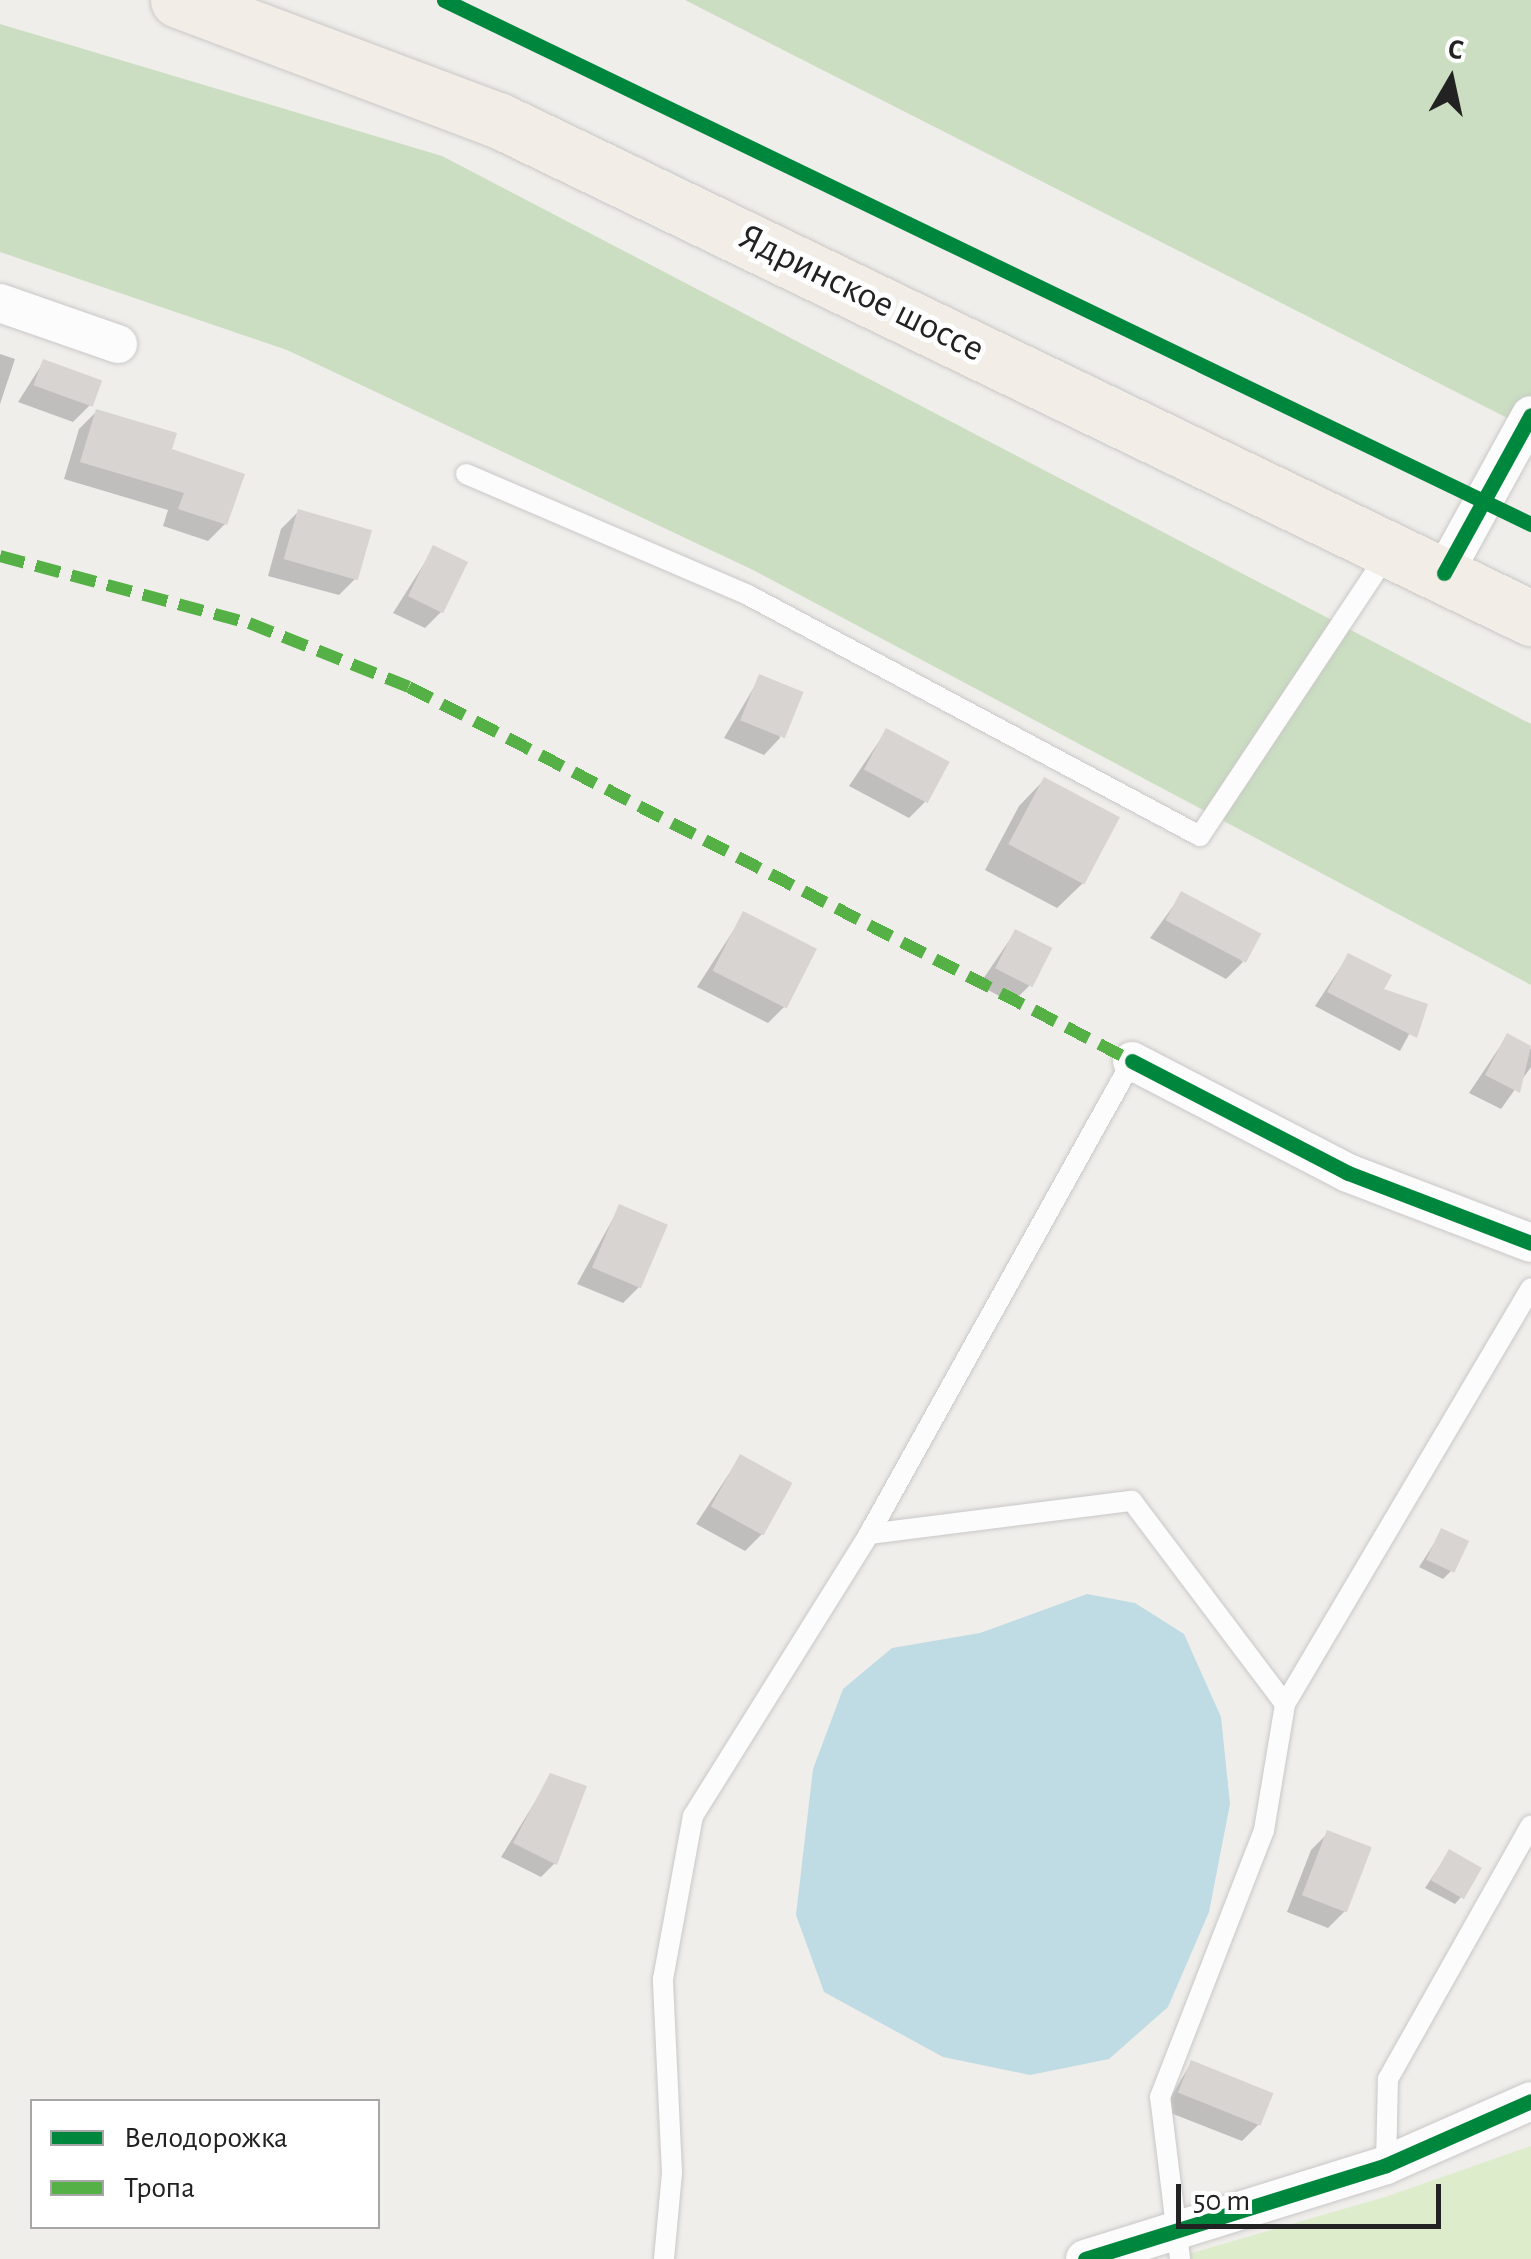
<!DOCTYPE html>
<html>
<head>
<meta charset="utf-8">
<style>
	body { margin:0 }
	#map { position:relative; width:1531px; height:2259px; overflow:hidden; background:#f0eeeb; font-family:"Alegreya Sans",sans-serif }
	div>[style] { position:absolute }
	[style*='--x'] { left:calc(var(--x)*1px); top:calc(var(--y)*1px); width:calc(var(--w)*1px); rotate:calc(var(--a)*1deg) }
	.grass>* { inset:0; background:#ddeccb }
	.forest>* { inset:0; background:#cbdec1 }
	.water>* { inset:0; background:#bfdbe3 }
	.shadow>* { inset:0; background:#0003 }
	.building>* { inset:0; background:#d7d4d2; transform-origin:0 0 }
	.roads { filter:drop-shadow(0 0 2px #c9c8c7) drop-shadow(0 0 2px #c9c8c7) }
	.service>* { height:20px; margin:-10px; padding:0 10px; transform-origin:10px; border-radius:10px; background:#fdfcfc }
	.minor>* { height:38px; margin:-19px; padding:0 19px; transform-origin:19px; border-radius:19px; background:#fdfcfc }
	.primary>* { height:55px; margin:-27.5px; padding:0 27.5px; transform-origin:27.5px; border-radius:27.5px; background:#f3ede7 }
	.quiet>* { height:12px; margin-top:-6px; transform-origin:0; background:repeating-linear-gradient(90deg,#55b145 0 25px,transparent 0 37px) }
	.cycleway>* { height:15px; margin:-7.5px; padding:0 7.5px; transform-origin:7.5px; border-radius:7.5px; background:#00873e }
	span { translate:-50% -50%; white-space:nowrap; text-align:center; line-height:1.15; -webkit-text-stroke:10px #fff; paint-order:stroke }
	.street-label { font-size:38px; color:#222 }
	.legend { position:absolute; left:30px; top:2099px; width:350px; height:130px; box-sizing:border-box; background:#fff; border:2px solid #a7a7a7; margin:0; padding:12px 18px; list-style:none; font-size:30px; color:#222 }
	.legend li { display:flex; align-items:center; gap:20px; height:50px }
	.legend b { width:50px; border:2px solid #a7a7a7 }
	.north { position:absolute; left:1401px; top:30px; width:100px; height:100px; -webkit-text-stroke:8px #fff; paint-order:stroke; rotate:9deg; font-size:28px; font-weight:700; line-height:40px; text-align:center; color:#222 }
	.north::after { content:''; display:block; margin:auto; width:35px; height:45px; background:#222; clip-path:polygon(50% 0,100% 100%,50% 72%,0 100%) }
	.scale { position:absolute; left:1176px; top:2184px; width:265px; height:45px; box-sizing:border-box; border:5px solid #222; border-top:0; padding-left:12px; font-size:30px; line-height:35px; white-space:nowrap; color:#222; -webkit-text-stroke:8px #fff; paint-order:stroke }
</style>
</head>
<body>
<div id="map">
	<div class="grass">
		<div style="clip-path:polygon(1531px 2146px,1531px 2259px,1171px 2259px,1385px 2197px)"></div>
	</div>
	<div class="forest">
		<div style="clip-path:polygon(685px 0,1531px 0,1531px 430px)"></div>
		<div style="clip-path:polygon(0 24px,442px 156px,1531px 724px,1531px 985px,753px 570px,287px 350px,0 252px)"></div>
	</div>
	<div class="water">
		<div style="clip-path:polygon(1087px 1594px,1135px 1603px,1184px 1634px,1221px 1717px,1230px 1804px,1209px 1912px,1168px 2007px,1109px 2059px,1030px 2075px,943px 2057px,824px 1992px,796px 1915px,813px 1769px,843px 1689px,892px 1648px,980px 1633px)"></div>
	</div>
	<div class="shadow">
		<div style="clip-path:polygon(0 354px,15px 359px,0 404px)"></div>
		<div style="clip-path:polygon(44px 361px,90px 405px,73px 422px,18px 402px)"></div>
		<div style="clip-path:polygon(96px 412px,169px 451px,225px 524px,208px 541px,163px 526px,168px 510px,64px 479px,79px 429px)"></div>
		<div style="clip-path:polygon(298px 512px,356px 578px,339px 595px,268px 576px,281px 529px)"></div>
		<div style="clip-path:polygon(434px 548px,442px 611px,425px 628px,393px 613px)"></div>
		<div style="clip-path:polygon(760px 677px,780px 738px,764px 755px,724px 738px)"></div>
		<div style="clip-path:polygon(886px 731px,926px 801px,909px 818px,849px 786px)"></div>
		<div style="clip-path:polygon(1044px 780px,1117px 819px,1083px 883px,1057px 908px,985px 870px,1019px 806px)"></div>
		<div style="clip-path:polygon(1182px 894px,1243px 962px,1226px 979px,1150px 938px)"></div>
		<div style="clip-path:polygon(744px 914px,785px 1006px,768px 1023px,697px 987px)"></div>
		<div style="clip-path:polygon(1015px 932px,1029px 986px,1012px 1003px,979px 985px)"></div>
		<div style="clip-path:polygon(1348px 956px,1381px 990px,1425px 1005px,1400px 1051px,1315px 1006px)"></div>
		<div style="clip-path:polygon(1507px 1036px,1531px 1049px,1531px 1067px,1501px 1109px,1469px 1093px)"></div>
		<div style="clip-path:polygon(620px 1206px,640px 1286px,623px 1303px,577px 1284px)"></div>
		<div style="clip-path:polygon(740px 1457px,762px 1534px,745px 1551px,696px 1524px)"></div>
		<div style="clip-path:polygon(1442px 1531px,1451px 1571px,1443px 1579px,1419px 1567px)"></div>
		<div style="clip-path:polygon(551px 1776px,555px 1863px,541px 1877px,501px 1857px)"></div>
		<div style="clip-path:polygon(1328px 1833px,1345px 1911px,1328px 1928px,1287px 1912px,1311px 1850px)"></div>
		<div style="clip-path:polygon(1449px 1852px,1462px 1896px,1455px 1904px,1425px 1888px)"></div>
		<div style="clip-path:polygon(1191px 2063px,1259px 2124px,1242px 2141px,1163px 2110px)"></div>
	</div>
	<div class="building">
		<div style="left:43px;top:359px;width:63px;height:28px;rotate:20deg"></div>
		<div style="clip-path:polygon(96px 409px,177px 433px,172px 449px,245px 474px,227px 525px,178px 509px,184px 493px,80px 462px)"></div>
		<div style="left:298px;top:509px;width:77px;height:52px;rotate:16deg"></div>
		<div style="left:433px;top:545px;width:39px;height:57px;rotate:26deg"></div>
		<div style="left:759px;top:674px;width:48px;height:50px;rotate:22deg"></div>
		<div style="left:886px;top:728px;width:72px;height:47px;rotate:28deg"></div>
		<div style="left:1044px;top:777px;width:86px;height:76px;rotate:28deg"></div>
		<div style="left:1181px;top:891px;width:91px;height:33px;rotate:28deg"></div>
		<div style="left:743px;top:911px;width:83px;height:67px;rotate:27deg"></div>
		<div style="left:1015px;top:929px;width:42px;height:44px;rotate:27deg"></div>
		<div style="clip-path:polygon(1348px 953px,1392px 975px,1384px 989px,1428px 1004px,1417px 1038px,1327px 992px)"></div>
		<div style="clip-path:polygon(1507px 1033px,1531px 1046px,1520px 1093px,1485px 1075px)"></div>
		<div style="left:619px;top:1204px;width:53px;height:69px;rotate:23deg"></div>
		<div style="left:740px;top:1454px;width:60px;height:60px;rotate:29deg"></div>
		<div style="left:1441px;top:1528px;width:31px;height:35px;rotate:25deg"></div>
		<div style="clip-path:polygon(550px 1773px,587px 1786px,557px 1865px,513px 1843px)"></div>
		<div style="left:1327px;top:1830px;width:48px;height:70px;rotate:21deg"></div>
		<div style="left:1449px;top:1849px;width:38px;height:36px;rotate:30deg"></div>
		<div style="left:1191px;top:2060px;width:89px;height:35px;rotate:22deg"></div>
	</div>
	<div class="roads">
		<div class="service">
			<div style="--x:466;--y:474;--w:307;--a:23.2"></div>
			<div style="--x:748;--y:595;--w:512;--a:28.07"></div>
			<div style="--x:1200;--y:836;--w:343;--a:-56.4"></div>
			<div style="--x:869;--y:1534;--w:265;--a:-7.2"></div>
			<div style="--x:1132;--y:1501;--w:254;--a:53"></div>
			<div style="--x:1386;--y:2165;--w:86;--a:-88.7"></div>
			<div style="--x:1388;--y:2079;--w:291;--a:-60.6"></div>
			<div style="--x:664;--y:2259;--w:86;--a:-84.7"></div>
			<div style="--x:672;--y:2173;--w:194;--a:-92.7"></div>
			<div style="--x:663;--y:1979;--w:166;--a:-79.6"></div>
			<div style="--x:693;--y:1816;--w:332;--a:-58"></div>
			<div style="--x:869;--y:1534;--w:541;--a:-60.92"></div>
			<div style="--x:1180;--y:2259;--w:163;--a:-97"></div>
			<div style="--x:1160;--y:2097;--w:287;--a:-68.7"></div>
			<div style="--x:1264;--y:1830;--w:128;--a:-80.5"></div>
			<div style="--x:1285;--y:1704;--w:483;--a:-59.4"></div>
		</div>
		<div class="minor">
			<div style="--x:0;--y:303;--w:125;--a:19.2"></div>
			<div style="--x:1444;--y:573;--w:180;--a:-61.2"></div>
			<div style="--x:1132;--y:1061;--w:243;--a:27.4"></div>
			<div style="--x:1348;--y:1173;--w:196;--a:20.9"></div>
			<div style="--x:1085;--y:2259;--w:315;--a:-17.3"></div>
			<div style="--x:1386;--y:2165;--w:158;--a:-23.8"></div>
		</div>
		<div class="primary">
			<div style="--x:178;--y:0;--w:342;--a:20.6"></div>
			<div style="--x:498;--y:120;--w:1147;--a:25.74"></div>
		</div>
	</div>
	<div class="quiet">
		<div style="--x:0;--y:556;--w:258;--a:15.1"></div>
		<div style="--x:249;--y:623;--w:172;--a:21.8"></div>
		<div style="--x:409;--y:687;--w:814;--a:27.35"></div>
	</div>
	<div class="cycleway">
		<div style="--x:444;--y:0;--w:1207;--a:25.74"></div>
		<div style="--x:1444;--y:573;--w:180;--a:-61.2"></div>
		<div style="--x:1132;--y:1061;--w:243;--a:27.4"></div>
		<div style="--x:1348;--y:1173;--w:196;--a:20.9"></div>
		<div style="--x:1085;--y:2259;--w:315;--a:-17.3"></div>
		<div style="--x:1386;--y:2165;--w:158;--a:-23.8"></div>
	</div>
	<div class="street-label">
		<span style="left:861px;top:294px;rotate:26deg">Ядринское шоссе</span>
	</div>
	<ul class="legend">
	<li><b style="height:12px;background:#00873e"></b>Велодорожка</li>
	<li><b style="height:12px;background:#55b145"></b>Тропа</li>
	</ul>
	<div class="north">С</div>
	<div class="scale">50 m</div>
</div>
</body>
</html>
